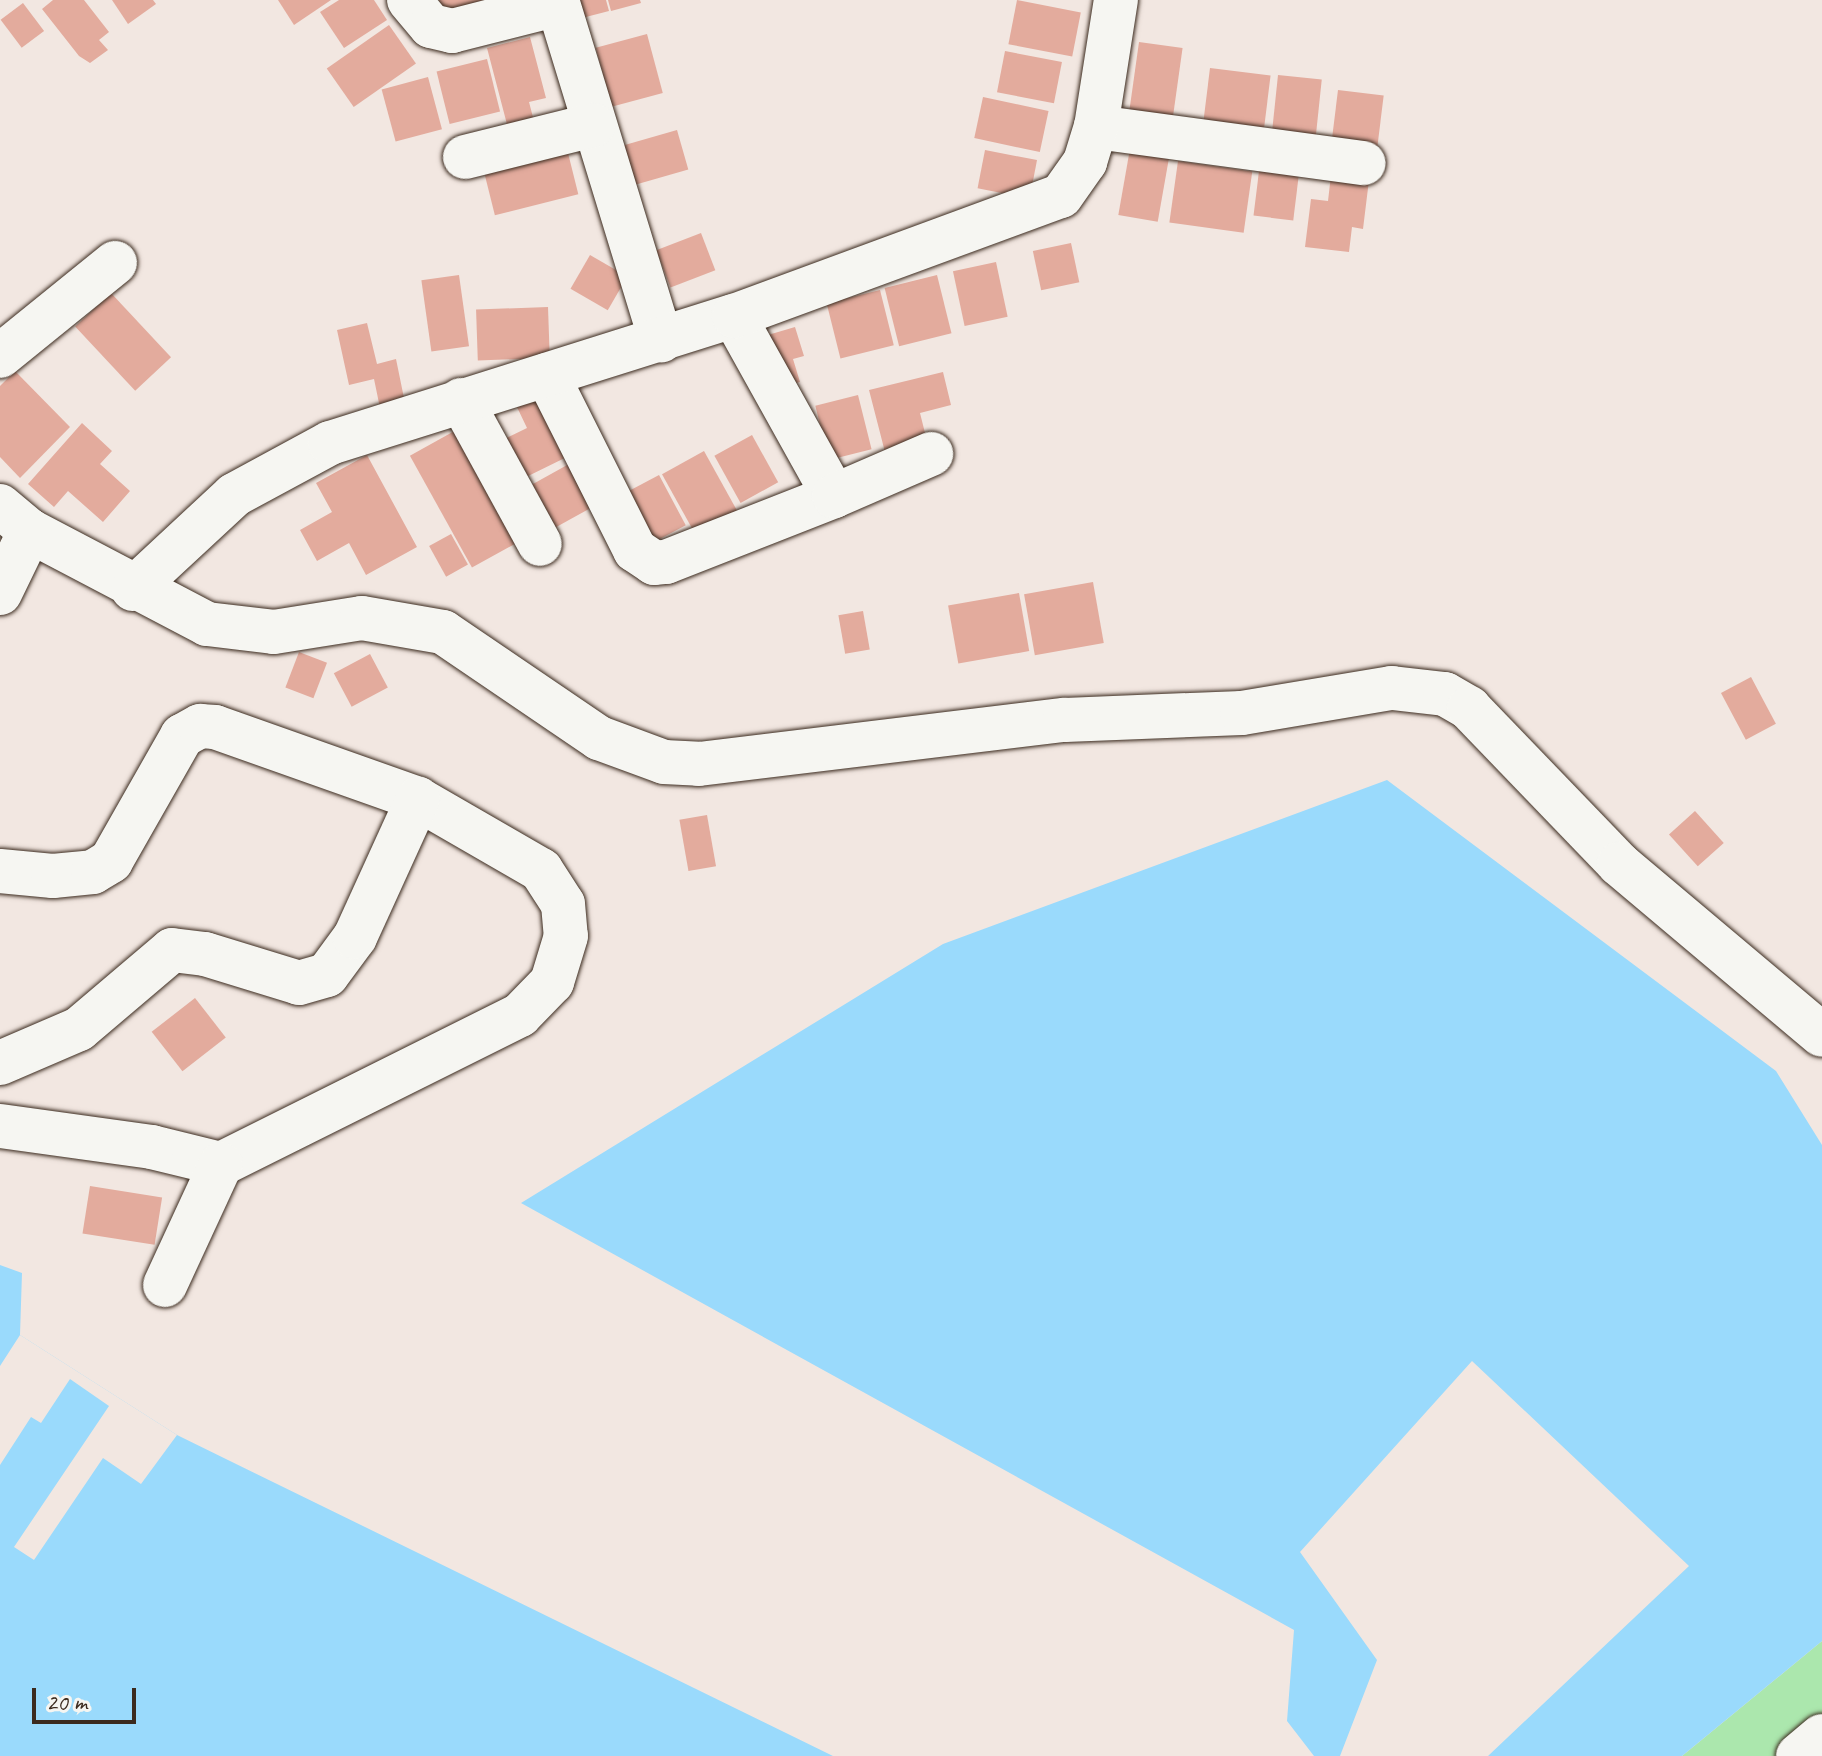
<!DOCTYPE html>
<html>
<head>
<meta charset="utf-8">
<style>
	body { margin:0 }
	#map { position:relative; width:1822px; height:1756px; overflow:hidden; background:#f2e7e1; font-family:Caveat,sans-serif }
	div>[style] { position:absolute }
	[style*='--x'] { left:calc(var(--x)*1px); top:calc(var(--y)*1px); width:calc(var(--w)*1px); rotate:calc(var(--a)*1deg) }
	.green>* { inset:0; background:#abe7ad }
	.water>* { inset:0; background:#9adafc }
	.pier>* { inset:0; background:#f2e7e1 }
	.building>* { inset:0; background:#e3ab9d; transform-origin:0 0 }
	.roads { filter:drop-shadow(0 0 2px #3b2a1e) drop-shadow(0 0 2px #3b2a1e) }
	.minor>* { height:44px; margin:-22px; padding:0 22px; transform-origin:22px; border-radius:22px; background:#f6f6f2 }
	span { translate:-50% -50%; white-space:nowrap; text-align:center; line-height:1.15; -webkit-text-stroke:7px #f6f6f2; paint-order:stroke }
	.scale { position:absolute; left:32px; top:1688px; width:104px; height:36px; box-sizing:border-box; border:4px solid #3b2a1e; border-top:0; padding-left:10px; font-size:24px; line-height:28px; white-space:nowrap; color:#3b2a1e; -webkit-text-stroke:6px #f6f6f2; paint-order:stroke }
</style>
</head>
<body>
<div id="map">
	<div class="green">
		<div style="clip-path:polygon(1822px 1641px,1822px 1756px,1682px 1756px)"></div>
	</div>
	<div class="water">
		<div style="clip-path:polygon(1387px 780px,1776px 1071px,1822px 1145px,1822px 1641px,1682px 1756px,1488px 1756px,1689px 1566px,1472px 1361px,1300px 1552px,1377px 1660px,1340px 1756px,1314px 1756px,1287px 1721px,1294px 1630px,521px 1203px,943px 944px)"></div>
		<div style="clip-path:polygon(0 1265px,22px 1273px,20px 1335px,177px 1435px,833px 1756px,0 1756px)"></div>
	</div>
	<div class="pier">
		<div style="clip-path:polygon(20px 1335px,177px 1435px,141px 1484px,103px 1458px,34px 1560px,14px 1547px,109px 1406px,70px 1379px,41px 1423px,31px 1417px,0 1465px,0 1366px)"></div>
	</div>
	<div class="building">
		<div style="clip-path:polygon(53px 0,84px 0,109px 32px,99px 40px,108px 50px,90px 63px,79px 56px,42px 9px)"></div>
		<div style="clip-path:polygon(112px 0,153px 0,156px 4px,128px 24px)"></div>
		<div style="clip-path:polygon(278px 0,331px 0,294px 25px)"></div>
		<div style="clip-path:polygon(339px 0,374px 0,387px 20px,344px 48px,320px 12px)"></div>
		<div style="clip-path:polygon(439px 0,525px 0,443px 15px)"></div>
		<div style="clip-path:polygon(577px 0,606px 0,609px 11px,582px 18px)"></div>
		<div style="clip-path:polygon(608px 0,640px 0,641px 3px,611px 11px)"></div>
		<div style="left:1017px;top:0;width:65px;height:45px;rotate:11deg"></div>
		<div style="left:23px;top:3px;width:35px;height:28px;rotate:53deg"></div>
		<div style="left:389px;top:25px;width:47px;height:76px;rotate:55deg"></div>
		<div style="left:647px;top:34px;width:61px;height:53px;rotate:75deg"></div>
		<div style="clip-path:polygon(530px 37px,546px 98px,529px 102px,535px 125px,509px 132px,487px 48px)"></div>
		<div style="left:1139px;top:42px;width:44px;height:76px;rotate:8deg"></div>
		<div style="left:1005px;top:51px;width:58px;height:42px;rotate:11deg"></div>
		<div style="left:487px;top:59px;width:54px;height:52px;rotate:76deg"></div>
		<div style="left:1210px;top:68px;width:61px;height:57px;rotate:7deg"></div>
		<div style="left:1278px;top:75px;width:44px;height:62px;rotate:6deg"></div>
		<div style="left:428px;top:77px;width:54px;height:48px;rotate:75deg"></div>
		<div style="left:1338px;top:90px;width:46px;height:53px;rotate:7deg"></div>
		<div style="left:983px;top:97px;width:67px;height:42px;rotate:12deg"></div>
		<div style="left:677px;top:130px;width:41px;height:67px;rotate:74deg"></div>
		<div style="left:565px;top:141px;width:55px;height:86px;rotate:76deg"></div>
		<div style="left:1131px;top:143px;width:40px;height:73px;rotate:10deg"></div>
		<div style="left:985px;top:150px;width:53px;height:39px;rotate:11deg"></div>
		<div style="left:1178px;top:161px;width:75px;height:62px;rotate:8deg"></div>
		<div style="left:1260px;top:163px;width:40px;height:53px;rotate:7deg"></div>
		<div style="clip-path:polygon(1331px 175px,1369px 180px,1363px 229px,1352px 227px,1349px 252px,1305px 247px,1311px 199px,1328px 201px)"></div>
		<div style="left:701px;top:233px;width:40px;height:48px;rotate:69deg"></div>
		<div style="left:1071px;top:243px;width:40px;height:39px;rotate:78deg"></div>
		<div style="left:590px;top:255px;width:43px;height:39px;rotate:30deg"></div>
		<div style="left:996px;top:262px;width:56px;height:44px;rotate:78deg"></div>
		<div style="left:459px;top:275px;width:72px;height:38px;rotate:82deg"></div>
		<div style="left:937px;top:275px;width:60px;height:54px;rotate:76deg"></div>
		<div style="left:880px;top:290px;width:57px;height:55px;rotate:76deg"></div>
		<div style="left:111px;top:293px;width:88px;height:49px;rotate:47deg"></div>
		<div style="left:548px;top:307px;width:51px;height:72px;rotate:88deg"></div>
		<div style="clip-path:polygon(367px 323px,377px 364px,396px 359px,405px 403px,380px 408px,374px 379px,349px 385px,337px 330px)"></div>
		<div style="clip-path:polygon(795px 327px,804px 356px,793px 359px,800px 382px,783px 386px,761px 337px)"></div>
		<div style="clip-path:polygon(15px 371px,70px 427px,20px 478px,0 457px,0 386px)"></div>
		<div style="clip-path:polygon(943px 372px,951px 405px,920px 413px,928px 445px,886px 456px,869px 390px)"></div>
		<div style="clip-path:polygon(548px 389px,579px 451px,518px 481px,498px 442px,527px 428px,516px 405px)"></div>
		<div style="left:858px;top:395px;width:56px;height:44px;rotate:76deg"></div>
		<div style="clip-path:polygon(82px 423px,112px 451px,100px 464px,130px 491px,103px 522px,68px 491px,54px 507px,28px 484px)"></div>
		<div style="left:458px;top:429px;width:128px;height:55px;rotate:61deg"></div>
		<div style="left:752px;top:435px;width:54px;height:43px;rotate:61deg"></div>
		<div style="left:704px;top:451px;width:71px;height:48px;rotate:61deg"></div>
		<div style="clip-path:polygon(367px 455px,417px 547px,366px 575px,349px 543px,317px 561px,300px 530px,332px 512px,316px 483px)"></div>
		<div style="left:569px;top:464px;width:49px;height:51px;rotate:61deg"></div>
		<div style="left:659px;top:475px;width:57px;height:48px;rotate:62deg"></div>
		<div style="left:451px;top:534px;width:35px;height:25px;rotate:61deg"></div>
		<div style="left:1093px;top:582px;width:62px;height:70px;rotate:80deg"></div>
		<div style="left:1019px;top:593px;width:59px;height:72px;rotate:80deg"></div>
		<div style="left:863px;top:611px;width:39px;height:25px;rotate:80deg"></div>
		<div style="left:299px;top:652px;width:30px;height:38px;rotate:21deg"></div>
		<div style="left:370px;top:654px;width:38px;height:41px;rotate:62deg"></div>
		<div style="left:1751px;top:677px;width:53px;height:34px;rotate:62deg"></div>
		<div style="left:1695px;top:811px;width:43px;height:35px;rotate:48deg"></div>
		<div style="left:707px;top:815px;width:52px;height:28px;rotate:80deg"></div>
		<div style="left:195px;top:998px;width:50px;height:55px;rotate:52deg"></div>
		<div style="left:90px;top:1186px;width:73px;height:48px;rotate:9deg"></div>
	</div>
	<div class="roads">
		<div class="minor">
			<div style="--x:409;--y:0;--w:34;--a:50"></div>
			<div style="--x:431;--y:26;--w:22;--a:13"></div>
			<div style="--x:452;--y:31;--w:109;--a:-14.3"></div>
			<div style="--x:557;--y:0;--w:356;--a:73"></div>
			<div style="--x:1096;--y:127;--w:270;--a:7.7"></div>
			<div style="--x:465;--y:157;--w:132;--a:-14"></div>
			<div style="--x:0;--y:356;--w:148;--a:-39"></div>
			<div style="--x:547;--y:375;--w:196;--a:63.3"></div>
			<div style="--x:635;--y:550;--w:23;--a:34"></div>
			<div style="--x:654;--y:563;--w:12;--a:-5"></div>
			<div style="--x:666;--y:562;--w:180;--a:-21.4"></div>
			<div style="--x:834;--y:496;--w:206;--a:-119.1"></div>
			<div style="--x:461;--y:400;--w:164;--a:61.3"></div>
			<div style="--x:834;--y:496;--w:106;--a:-23.4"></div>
			<div style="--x:0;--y:506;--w:39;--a:40"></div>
			<div style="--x:30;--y:531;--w:200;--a:27.7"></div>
			<div style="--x:207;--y:624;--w:67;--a:6.8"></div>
			<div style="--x:274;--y:632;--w:89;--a:-9"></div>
			<div style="--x:362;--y:618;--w:82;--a:9.8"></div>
			<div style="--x:443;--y:632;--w:189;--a:34.2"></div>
			<div style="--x:599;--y:738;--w:69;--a:20.3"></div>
			<div style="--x:664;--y:762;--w:35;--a:3"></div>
			<div style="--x:699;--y:764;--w:369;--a:-6.9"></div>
			<div style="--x:1065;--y:720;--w:177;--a:-2.3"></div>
			<div style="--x:1242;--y:713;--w:152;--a:-9.5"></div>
			<div style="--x:1392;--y:688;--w:53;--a:6.5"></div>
			<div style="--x:1445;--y:694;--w:28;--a:30"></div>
			<div style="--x:1469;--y:708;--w:216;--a:46.1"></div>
			<div style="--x:1619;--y:864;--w:265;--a:40.1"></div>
			<div style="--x:133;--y:589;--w:138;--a:-42.9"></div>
			<div style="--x:234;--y:495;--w:109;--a:-28.4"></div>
			<div style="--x:330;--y:443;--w:423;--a:-17.5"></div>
			<div style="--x:734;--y:316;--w:348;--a:-20.2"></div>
			<div style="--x:1061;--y:196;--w:42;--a:-54.8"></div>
			<div style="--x:1085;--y:162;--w:37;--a:-73"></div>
			<div style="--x:1096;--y:127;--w:129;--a:-81.1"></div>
			<div style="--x:0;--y:593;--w:69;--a:-64.2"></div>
			<div style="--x:0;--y:871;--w:53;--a:5.4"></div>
			<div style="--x:53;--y:876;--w:40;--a:-5.7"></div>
			<div style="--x:93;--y:872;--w:21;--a:-31"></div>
			<div style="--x:111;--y:861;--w:144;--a:-60.4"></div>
			<div style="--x:182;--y:736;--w:21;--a:-29"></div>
			<div style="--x:200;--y:726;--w:15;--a:4"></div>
			<div style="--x:215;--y:727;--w:215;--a:19.5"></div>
			<div style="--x:418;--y:799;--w:142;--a:30"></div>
			<div style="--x:541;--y:870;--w:40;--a:57.1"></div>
			<div style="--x:563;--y:904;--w:32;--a:85"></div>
			<div style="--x:566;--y:936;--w:48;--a:106.9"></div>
			<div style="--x:552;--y:982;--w:46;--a:134.1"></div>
			<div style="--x:520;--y:1015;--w:334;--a:153.5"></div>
			<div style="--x:221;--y:1164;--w:71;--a:-166.2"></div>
			<div style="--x:152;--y:1147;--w:153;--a:-172.1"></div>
			<div style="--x:0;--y:1063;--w:86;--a:-23.3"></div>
			<div style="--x:79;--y:1029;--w:122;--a:-40.3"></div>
			<div style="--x:172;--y:950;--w:33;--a:7"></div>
			<div style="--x:205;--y:954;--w:98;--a:17.1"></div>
			<div style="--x:299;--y:983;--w:29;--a:-16"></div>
			<div style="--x:327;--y:975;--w:47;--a:-53.6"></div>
			<div style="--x:355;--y:937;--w:152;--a:-65.5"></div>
			<div style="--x:165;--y:1285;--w:133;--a:-65.2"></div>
			<div style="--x:1798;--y:1756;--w:31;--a:-40"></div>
		</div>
	</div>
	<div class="scale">20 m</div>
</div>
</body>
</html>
